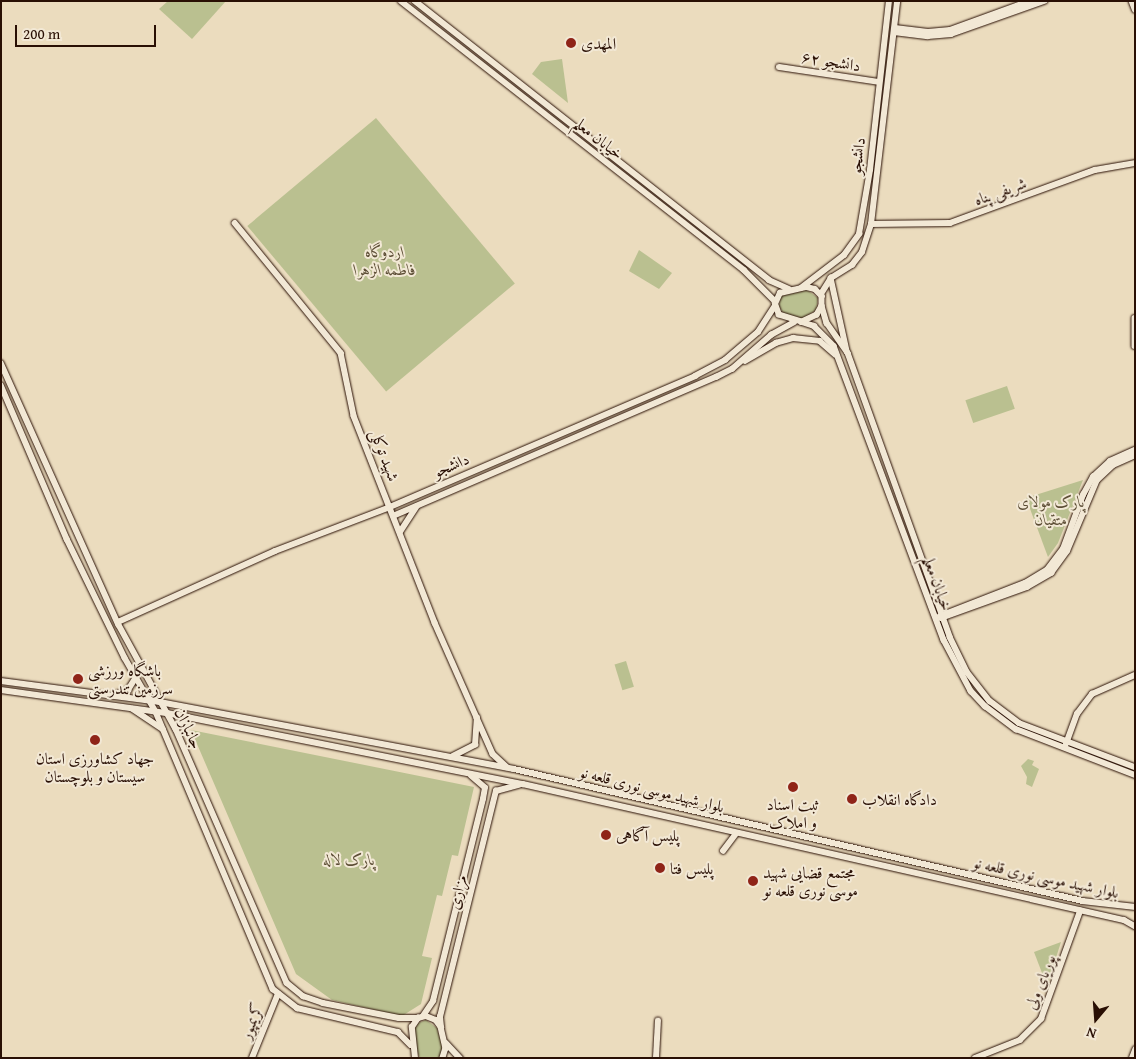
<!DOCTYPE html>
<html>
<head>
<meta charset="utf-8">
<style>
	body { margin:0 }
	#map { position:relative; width:1136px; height:1059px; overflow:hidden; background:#ebdcbe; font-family:"Gentium Book Plus",Amiri,serif }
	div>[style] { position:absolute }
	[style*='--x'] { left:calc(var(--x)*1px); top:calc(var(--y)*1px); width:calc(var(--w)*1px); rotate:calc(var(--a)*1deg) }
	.green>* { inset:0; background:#bac090; transform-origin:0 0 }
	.roads { filter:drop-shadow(0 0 1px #290f04) drop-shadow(0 0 1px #290f04) }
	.secondary>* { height:5.5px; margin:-2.75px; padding:0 2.75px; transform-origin:2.75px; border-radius:2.75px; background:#f2e8d5 }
	.dots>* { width:14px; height:14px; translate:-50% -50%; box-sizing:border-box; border:2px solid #f2e8d5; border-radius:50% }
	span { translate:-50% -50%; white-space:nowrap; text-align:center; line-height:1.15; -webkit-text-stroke:4px #f2e8d5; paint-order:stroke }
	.poi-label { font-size:16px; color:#290f04 }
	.left { translate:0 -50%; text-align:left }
	.street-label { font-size:16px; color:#290f04 }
	.park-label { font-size:16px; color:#5c4d35; font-style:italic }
	.frame { position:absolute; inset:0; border:2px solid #290f04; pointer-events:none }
	.north { position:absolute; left:1071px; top:994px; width:50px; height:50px; -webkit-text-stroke:4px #f2e8d5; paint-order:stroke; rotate:198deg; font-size:14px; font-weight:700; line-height:20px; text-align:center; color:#290f04 }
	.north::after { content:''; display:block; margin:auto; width:18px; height:22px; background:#290f04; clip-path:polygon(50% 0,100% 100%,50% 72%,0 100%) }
	.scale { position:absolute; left:15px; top:25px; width:141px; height:22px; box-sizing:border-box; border:2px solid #290f04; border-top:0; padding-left:6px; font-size:15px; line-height:18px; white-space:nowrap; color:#290f04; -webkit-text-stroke:4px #f2e8d5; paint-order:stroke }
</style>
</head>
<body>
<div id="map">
	<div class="green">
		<div style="clip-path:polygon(168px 1px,226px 1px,192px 39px,159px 9px)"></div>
		<div style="clip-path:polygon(562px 59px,568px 103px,532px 74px,541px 62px)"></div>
		<div style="left:376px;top:118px;width:216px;height:168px;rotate:50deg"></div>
		<div style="clip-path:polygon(639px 250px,672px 273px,659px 289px,629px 271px)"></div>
		<div style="clip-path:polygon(807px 290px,818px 298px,816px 310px,802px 319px,785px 316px,779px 306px,781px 296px)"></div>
		<div style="left:1007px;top:386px;width:24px;height:44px;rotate:71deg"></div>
		<div style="clip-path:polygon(1083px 480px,1058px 543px,1048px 557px,1026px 498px)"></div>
		<div style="left:626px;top:661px;width:27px;height:12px;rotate:73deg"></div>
		<div style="clip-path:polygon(191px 730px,474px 787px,458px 856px,452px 855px,442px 896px,437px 895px,422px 956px,432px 958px,421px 1004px,402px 1016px,332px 1000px,296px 974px)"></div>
		<div style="clip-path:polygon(1028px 759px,1034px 761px,1032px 765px,1039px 769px,1032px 787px,1026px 784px,1027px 777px,1021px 766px)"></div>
		<div style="clip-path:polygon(1061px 942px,1047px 986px,1034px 952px)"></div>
		<div style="clip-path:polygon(426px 1020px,437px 1028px,443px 1048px,439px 1058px,420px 1058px,417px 1052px,414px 1030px,418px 1023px)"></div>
	</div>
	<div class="roads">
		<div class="secondary">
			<div style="--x:401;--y:1;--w:436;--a:38.1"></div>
			<div style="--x:744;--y:270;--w:44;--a:45"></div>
			<div style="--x:415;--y:1;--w:451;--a:38.2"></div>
			<div style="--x:769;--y:280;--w:22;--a:24"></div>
			<div style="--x:1132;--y:1;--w:9;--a:69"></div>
			<div style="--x:895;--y:28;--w:33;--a:7"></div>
			<div style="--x:928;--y:32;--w:22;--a:-5"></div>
			<div style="--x:950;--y:30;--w:85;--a:-19.9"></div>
			<div style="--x:894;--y:32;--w:34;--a:7"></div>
			<div style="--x:928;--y:36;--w:23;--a:-5"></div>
			<div style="--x:951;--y:34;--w:99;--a:-19.5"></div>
			<div style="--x:779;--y:67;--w:101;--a:8.5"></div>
			<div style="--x:235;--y:223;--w:168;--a:50.8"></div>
			<div style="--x:341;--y:353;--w:64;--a:78.3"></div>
			<div style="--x:354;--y:416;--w:222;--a:68.6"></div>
			<div style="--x:435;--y:623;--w:104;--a:66.1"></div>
			<div style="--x:871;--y:224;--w:79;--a:-0.7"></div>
			<div style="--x:950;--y:223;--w:154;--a:-20.1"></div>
			<div style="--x:1095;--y:170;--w:41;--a:-9.9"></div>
			<div style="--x:831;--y:278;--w:75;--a:77.6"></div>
			<div style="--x:807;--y:287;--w:8;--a:14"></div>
			<div style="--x:815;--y:289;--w:10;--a:45"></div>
			<div style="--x:822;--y:296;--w:10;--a:90"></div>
			<div style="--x:822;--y:306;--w:10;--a:119"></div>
			<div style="--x:817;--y:315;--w:17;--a:155"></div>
			<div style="--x:802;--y:322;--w:24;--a:-163"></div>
			<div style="--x:779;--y:315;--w:12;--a:-110"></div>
			<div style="--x:775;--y:304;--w:12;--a:-66"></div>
			<div style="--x:780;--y:293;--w:28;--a:-13"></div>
			<div style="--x:801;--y:288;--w:54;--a:-37.5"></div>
			<div style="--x:844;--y:255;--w:26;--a:-54"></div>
			<div style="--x:859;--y:234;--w:65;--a:-80.2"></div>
			<div style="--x:870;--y:170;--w:170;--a:-83.6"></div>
			<div style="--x:821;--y:294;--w:19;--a:-58"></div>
			<div style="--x:831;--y:278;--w:25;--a:-32"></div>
			<div style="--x:852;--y:265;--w:16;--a:-52"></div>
			<div style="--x:862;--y:252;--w:29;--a:-72"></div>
			<div style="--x:871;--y:224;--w:225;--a:-83.3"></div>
			<div style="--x:822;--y:306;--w:18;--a:74"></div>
			<div style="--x:827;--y:323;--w:37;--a:55"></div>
			<div style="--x:848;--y:353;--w:302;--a:70.2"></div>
			<div style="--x:950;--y:637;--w:39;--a:64"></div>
			<div style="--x:967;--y:672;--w:37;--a:52"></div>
			<div style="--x:990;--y:701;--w:36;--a:37"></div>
			<div style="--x:1019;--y:723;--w:124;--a:20.8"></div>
			<div style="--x:1135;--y:318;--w:28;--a:90"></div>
			<div style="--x:802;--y:322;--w:13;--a:18"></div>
			<div style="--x:814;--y:326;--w:28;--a:45"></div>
			<div style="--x:834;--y:346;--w:314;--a:69.5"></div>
			<div style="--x:944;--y:640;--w:58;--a:62.1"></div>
			<div style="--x:971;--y:691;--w:21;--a:47"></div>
			<div style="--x:985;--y:706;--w:39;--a:37"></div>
			<div style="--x:1016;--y:729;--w:128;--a:21.1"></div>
			<div style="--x:745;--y:361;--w:36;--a:-30"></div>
			<div style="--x:776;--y:343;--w:18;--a:-16"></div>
			<div style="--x:793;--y:338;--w:27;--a:6"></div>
			<div style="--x:820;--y:341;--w:20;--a:41"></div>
			<div style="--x:1;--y:363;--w:287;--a:65.8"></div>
			<div style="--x:119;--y:625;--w:119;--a:61.3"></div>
			<div style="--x:176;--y:729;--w:277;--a:66.4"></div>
			<div style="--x:287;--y:983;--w:21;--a:39"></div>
			<div style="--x:303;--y:996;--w:21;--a:19"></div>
			<div style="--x:323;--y:1003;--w:77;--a:11.2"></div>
			<div style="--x:399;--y:1018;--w:19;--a:0"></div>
			<div style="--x:1;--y:385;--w:168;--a:66.8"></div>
			<div style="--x:67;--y:539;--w:132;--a:64"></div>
			<div style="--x:125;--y:658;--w:62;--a:60.1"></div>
			<div style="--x:156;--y:712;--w:301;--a:67.1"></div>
			<div style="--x:273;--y:989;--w:31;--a:38"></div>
			<div style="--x:297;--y:1008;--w:104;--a:13.4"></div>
			<div style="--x:398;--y:1032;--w:18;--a:45"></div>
			<div style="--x:393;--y:516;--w:352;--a:-23.3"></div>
			<div style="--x:716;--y:377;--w:18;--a:-27"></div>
			<div style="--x:732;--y:369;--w:52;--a:-41.1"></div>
			<div style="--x:771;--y:335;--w:26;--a:-29"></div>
			<div style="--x:400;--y:532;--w:30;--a:-57"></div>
			<div style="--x:940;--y:616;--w:91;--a:-21.2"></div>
			<div style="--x:1025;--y:583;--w:26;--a:-31"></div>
			<div style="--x:1047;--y:570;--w:26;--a:-53"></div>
			<div style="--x:1063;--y:549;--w:58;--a:-69.7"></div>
			<div style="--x:1083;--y:495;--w:21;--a:-61"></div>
			<div style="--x:1093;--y:477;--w:23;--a:-43"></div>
			<div style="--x:1110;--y:461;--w:27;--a:-24"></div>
			<div style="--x:941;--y:618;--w:91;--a:-19.8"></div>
			<div style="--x:1027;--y:587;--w:28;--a:-30"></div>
			<div style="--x:1051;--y:573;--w:27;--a:-54"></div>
			<div style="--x:1067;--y:551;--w:77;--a:-67.1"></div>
			<div style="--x:1097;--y:480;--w:22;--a:-43"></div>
			<div style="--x:1113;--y:465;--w:24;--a:-24"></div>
			<div style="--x:118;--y:622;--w:172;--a:-24.3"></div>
			<div style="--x:275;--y:551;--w:123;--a:-20.9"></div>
			<div style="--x:390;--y:507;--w:332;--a:-23.2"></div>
			<div style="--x:695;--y:376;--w:34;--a:-28"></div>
			<div style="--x:725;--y:360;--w:43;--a:-40.3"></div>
			<div style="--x:758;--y:332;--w:31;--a:-57"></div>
			<div style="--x:1;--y:681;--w:160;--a:7.5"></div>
			<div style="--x:160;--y:702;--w:360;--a:10.7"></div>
			<div style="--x:514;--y:769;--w:584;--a:13.06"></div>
			<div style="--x:1083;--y:901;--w:52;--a:6.6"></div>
			<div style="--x:1;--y:690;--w:168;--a:7.9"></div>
			<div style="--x:167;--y:713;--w:363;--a:11.3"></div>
			<div style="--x:523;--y:784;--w:616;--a:12.75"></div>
			<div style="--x:1124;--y:920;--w:13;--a:29"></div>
			<div style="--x:116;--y:694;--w:13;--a:-18"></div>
			<div style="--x:128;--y:690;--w:15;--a:-58"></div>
			<div style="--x:133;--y:709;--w:36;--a:34"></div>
			<div style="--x:176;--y:729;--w:16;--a:-50"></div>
			<div style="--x:1066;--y:744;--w:32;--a:-70"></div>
			<div style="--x:1077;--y:714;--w:25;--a:-53"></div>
			<div style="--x:1092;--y:694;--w:47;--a:-23.8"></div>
			<div style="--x:453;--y:756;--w:25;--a:-27"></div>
			<div style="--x:475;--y:745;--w:27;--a:-86"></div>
			<div style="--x:477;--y:718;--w:39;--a:66"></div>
			<div style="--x:493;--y:754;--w:19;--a:43"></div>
			<div style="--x:723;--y:851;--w:21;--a:-53"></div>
			<div style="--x:423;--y:1016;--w:18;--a:-56"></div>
			<div style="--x:433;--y:1001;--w:208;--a:-76.1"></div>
			<div style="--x:483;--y:799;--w:11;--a:-80"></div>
			<div style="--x:485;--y:788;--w:18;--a:-139"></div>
			<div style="--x:441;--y:1027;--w:10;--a:-96"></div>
			<div style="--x:440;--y:1017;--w:233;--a:-76.1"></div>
			<div style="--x:496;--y:791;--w:23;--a:-15"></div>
			<div style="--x:446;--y:1043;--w:21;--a:47"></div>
			<div style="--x:252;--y:1058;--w:69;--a:-67.9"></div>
			<div style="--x:415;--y:1058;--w:31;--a:-96"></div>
			<div style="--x:412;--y:1027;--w:11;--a:-56"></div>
			<div style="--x:418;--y:1018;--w:8;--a:-14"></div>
			<div style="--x:426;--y:1016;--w:11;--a:22"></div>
			<div style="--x:436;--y:1020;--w:9;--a:54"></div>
			<div style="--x:441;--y:1027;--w:22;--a:77"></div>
			<div style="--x:446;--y:1048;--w:10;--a:107"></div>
			<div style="--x:656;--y:1058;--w:37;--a:-87"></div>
			<div style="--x:975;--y:1058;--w:48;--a:-21.8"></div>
			<div style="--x:1020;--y:1040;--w:30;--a:-45"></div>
			<div style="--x:1041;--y:1019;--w:115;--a:-70.1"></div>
			<div style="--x:1132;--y:1058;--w:9;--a:-69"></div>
		</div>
	</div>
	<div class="dots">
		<div style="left:571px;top:43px;background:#8f2418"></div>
		<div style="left:78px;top:679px;background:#8f2418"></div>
		<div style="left:95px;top:740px;background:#8f2418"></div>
		<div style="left:793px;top:787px;background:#8f2418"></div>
		<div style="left:852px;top:799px;background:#8f2418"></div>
		<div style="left:606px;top:835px;background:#8f2418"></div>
		<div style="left:660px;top:868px;background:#8f2418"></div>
		<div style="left:753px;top:881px;background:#8f2418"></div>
	</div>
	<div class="poi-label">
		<span class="left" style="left:581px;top:43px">المهدی</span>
		<span class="left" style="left:88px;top:679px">باشگاه ورزشی<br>سرزمین تندرستی</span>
		<span style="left:95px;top:767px">جهاد کشاورزی استان<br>سیستان و بلوچستان</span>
		<span class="left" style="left:862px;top:799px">دادگاه انقلاب</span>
		<span style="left:793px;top:813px">ثبت اسناد<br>و املاک</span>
		<span class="left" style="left:616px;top:835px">پلیس آگاهی</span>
		<span class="left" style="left:670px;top:868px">پلیس فتا</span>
		<span class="left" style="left:763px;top:881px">مجتمع قضایی شهید<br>موسی نوری قلعه نو</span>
	</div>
	<div class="street-label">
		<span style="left:831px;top:61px;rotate:9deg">دانشجو ۶۲</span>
		<span style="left:599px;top:138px;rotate:38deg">خیابان معلم</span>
		<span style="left:857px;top:156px;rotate:-83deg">دانشجو</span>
		<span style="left:1000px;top:191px;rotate:-20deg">شریفی پناه</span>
		<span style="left:385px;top:455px;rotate:69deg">شهید توکلی</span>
		<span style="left:451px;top:465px;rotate:-23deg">دانشجو</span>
		<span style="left:938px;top:583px;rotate:70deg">خیابان معلم</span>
		<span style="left:189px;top:728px;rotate:64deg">جانبازان</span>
		<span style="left:652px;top:789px;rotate:14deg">بلوار شهید موسی نوری قلعه نو</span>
		<span style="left:1046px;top:877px;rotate:12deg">بلوار شهید موسی نوری قلعه نو</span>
		<span style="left:457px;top:892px;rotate:-76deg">مزاری</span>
		<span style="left:1040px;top:982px;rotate:-69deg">پوریای ولی</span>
		<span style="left:251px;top:1021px;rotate:-69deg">کریمپور</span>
	</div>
	<div class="park-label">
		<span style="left:385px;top:260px">اردوگاه<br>فاطمه الزهرا</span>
		<span style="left:1051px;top:510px">پارک مولای<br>متقیان</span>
		<span style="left:349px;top:859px">پارک لاله</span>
	</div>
	<div class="frame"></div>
	<div class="north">N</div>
	<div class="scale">200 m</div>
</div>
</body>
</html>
